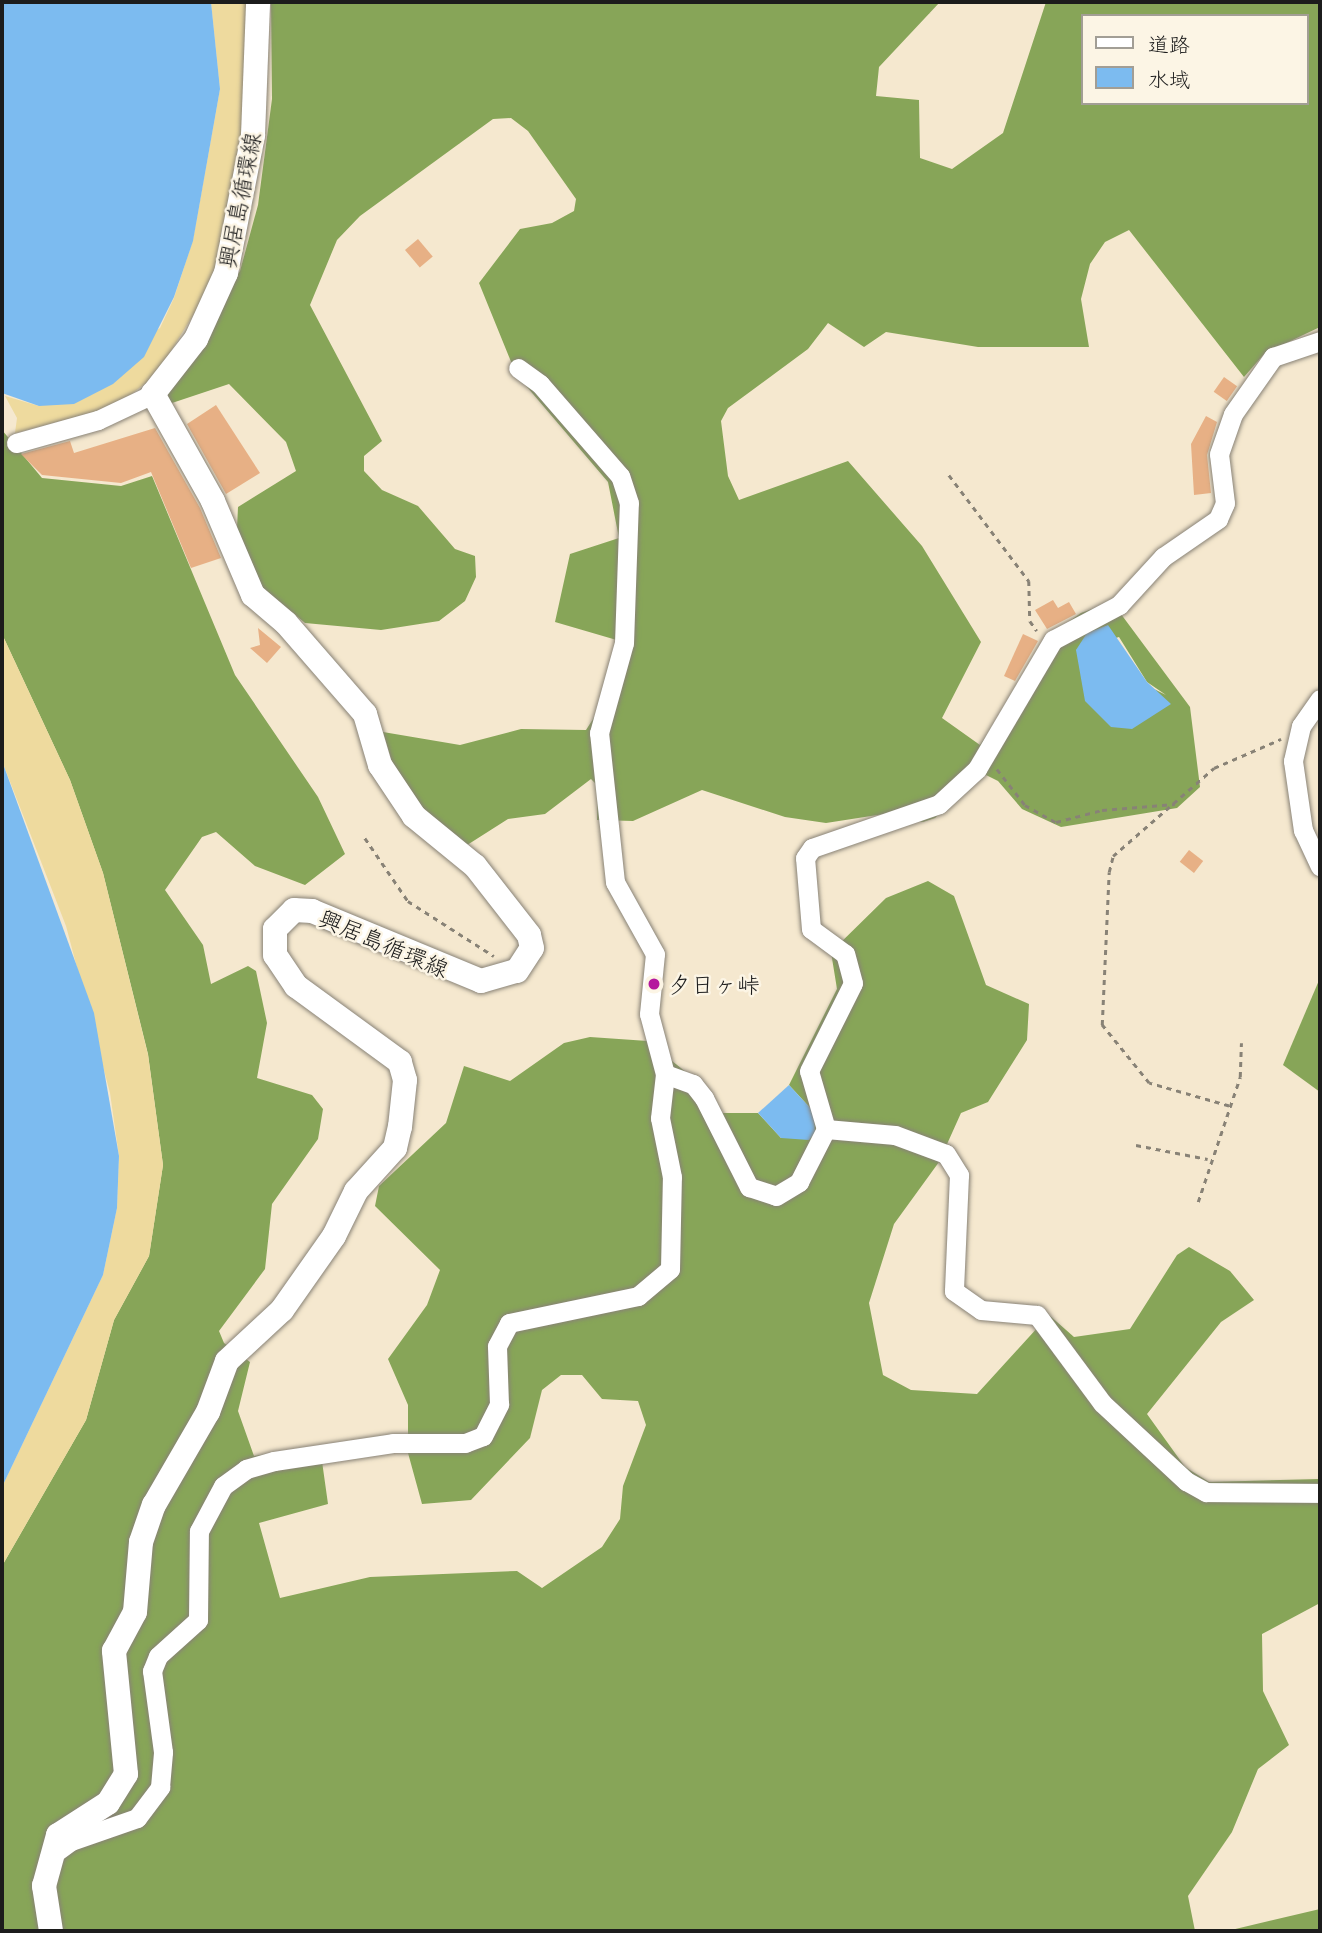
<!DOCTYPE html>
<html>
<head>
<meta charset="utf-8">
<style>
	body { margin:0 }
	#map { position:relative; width:1322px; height:1933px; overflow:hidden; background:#f5e8cf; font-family:"Playpen Sans","Klee One",sans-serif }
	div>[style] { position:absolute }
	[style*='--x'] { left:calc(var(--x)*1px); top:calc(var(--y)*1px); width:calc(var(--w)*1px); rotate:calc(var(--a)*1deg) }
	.forest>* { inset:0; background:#87a558 }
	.sand>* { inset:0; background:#eeda9e }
	.water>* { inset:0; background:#7cbbf0 }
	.building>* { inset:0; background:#e7b085; transform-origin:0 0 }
	.path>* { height:2.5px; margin-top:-1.25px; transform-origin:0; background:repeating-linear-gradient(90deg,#888276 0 5px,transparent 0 10px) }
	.roads { filter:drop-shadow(0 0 2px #888276) drop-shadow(0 0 2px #888276) }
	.minor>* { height:19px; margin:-9.5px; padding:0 9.5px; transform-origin:9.5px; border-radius:9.5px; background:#fff }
	.major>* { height:24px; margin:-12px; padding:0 12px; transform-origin:12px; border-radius:12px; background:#fff }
	.dots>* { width:19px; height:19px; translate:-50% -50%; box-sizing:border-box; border:4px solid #fcf5e5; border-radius:50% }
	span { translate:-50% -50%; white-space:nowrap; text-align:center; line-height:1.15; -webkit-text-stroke:5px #fcf5e5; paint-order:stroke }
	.street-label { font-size:23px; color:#1c1c1c }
	.poi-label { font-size:23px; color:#1c1c1c }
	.left { translate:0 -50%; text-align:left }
	.frame { position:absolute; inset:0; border:4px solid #1c1c1c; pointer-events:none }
	.legend { position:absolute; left:1081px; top:14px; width:228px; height:91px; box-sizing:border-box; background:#fcf5e5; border:2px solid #a29e95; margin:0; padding:9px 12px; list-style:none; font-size:21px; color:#1c1c1c }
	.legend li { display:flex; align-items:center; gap:14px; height:35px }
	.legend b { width:35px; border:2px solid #a29e95 }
</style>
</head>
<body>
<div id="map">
	<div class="forest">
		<div style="clip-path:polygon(evenodd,271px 2px,940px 2px,879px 67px,876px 96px,919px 100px,920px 158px,952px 169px,1003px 133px,1046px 2px,1320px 2px,1320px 327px,1265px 353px,1244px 377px,1129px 230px,1105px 242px,1090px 264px,1081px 299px,1089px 347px,978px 347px,886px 332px,864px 347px,828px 323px,808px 349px,728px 408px,721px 421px,728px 476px,739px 500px,848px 461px,922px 546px,981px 642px,942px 718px,980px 745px,1017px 693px,1044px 639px,1081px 613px,1112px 602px,1190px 707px,1200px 787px,1177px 808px,1061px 827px,1022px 809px,998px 781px,982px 773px,935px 818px,923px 822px,884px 814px,826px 823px,785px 817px,702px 790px,633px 821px,597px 820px,598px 786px,591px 779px,545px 814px,508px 819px,453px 854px,409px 819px,383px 732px,460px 745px,521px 729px,586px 730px,606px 699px,620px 641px,555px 622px,570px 554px,619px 538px,608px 482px,516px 374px,479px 283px,520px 229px,552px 223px,574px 211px,576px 199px,528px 131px,511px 118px,493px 119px,360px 216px,337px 240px,310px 305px,382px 441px,364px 456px,364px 471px,382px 490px,418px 506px,455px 549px,475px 556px,476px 577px,465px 601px,439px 621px,381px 630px,305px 623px,262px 587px,237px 528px,238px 507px,296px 471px,286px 442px,229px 384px,169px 404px,164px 388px,240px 271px,258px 205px,272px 99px,271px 2px,1082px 16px,1306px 16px,1306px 103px,1082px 103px,1082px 16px,271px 2px,1119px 637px,1147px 682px,1166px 695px,1076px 650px,1119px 637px)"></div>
		<div style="clip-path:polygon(2px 430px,42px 478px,121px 486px,152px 476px,235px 675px,318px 797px,345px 854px,305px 885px,255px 866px,216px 832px,202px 837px,165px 890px,203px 945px,211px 984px,248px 966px,256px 971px,267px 1023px,257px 1078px,312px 1095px,323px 1109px,318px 1139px,272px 1204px,265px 1269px,219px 1331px,224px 1343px,250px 1362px,238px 1411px,254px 1456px,320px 1447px,328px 1504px,259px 1523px,280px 1598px,370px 1577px,517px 1571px,542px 1588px,602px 1547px,620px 1519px,623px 1486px,646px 1425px,638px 1401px,602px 1399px,582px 1375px,561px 1375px,542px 1390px,530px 1438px,471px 1500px,422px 1504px,408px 1453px,408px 1405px,388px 1359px,427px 1305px,440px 1270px,375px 1206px,379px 1186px,446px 1123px,464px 1066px,510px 1081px,564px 1043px,590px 1037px,662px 1042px,672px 1061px,706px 1088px,720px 1113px,758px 1113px,781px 1138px,814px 1112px,789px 1085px,837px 989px,831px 952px,886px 898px,928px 881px,954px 896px,986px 985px,1029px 1004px,1027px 1040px,988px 1102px,961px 1113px,939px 1162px,894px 1224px,869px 1303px,883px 1375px,911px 1390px,977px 1394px,1049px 1315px,1074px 1337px,1130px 1329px,1177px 1255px,1189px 1247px,1230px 1271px,1254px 1300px,1221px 1322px,1147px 1414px,1185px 1467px,1209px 1482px,1320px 1479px,1320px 1603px,1262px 1634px,1263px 1691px,1289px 1745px,1258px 1769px,1232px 1832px,1188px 1896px,1195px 1931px,2px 1931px,2px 1566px,86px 1420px,114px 1320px,149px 1256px,163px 1165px,148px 1054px,103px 873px,70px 780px,2px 634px)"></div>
		<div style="clip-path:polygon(1320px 978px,1320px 1092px,1283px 1065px)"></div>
		<div style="clip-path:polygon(1320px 1909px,1320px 1931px,1227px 1931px)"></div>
	</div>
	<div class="sand">
		<div style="clip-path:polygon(211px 2px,248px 2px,250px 28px,239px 160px,222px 249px,205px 296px,156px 375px,129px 396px,99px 411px,15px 433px,17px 418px,5px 396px,39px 406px,160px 328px,174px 298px,193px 240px,220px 89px)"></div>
		<div style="clip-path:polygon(2px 634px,70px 780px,103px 873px,148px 1055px,163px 1165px,149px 1256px,114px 1320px,86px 1420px,2px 1566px,2px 1487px,103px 1275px,117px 1208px,119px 1156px,110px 1093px,66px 926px,2px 761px)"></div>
	</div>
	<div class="water">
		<div style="clip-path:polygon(2px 2px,211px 2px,220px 89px,193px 241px,174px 297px,144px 357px,113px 384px,74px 404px,39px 406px,2px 393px)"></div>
		<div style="clip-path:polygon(1108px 625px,1147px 682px,1171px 704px,1132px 729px,1111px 727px,1085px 701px,1076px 650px,1087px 633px)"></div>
		<div style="clip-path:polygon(2px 761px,94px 1013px,119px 1156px,117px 1208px,103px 1275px,2px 1487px)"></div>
		<div style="clip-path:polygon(789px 1085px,814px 1112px,815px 1133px,809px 1140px,781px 1138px,758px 1113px)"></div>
	</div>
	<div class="building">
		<div style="left:418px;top:239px;width:23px;height:17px;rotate:50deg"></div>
		<div style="left:1224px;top:377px;width:16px;height:18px;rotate:35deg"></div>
		<div style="clip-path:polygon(216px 405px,260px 473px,226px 494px,187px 424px)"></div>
		<div style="clip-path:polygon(1206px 416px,1217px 422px,1207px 455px,1211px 493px,1194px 495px,1191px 444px)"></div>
		<div style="clip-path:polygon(155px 428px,200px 508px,221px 558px,191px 568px,151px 472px,121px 483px,42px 475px,21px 454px,70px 441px,74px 453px)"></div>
		<div style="clip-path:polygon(1053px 600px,1058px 608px,1069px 602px,1076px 614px,1047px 629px,1035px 610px)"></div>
		<div style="clip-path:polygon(258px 628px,281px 647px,267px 663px,250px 648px,260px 645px)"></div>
		<div style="clip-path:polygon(1023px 634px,1038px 641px,1015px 681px,1004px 676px)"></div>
		<div style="left:1189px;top:850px;width:18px;height:15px;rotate:38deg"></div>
	</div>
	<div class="path">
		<div style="--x:949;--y:475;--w:133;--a:53"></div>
		<div style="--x:1029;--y:581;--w:40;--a:88.6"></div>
		<div style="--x:1030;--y:621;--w:12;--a:55"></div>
		<div style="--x:997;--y:769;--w:46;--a:52.1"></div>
		<div style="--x:1025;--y:805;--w:35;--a:29"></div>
		<div style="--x:1056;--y:822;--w:48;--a:-14.6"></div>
		<div style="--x:1102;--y:810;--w:73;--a:-4.7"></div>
		<div style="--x:365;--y:838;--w:76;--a:55.7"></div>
		<div style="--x:408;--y:901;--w:102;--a:32.6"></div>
		<div style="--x:1229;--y:1106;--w:83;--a:-164"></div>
		<div style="--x:1149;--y:1083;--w:75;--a:-129"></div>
		<div style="--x:1102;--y:1025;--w:153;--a:-87.4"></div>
		<div style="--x:1109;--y:872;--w:16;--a:-76"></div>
		<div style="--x:1113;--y:856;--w:134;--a:-41.1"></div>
		<div style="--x:1214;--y:768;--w:73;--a:-23.4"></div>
		<div style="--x:1136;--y:1145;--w:73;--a:11"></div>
		<div style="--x:1198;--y:1202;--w:132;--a:-71.4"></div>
		<div style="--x:1240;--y:1077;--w:34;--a:-88"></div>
	</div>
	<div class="roads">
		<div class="minor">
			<div style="--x:16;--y:443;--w:85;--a:-15.7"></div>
			<div style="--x:98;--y:420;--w:61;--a:-25.3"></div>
			<div style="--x:1320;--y:699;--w:33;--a:125"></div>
			<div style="--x:1301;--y:726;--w:36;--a:103"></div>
			<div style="--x:1293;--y:761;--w:70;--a:81.8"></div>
			<div style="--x:1303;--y:830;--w:40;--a:65"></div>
			<div style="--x:665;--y:1074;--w:30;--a:20"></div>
			<div style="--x:693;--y:1084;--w:18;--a:52"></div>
			<div style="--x:704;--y:1098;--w:100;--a:63.2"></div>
			<div style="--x:749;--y:1187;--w:28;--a:18"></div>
			<div style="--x:776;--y:1196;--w:27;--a:-31"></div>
			<div style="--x:799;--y:1182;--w:59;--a:-63"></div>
			<div style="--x:826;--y:1129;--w:60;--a:-106.3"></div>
			<div style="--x:809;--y:1071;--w:98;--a:-63.4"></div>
			<div style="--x:853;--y:983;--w:30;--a:-105"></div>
			<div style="--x:845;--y:954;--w:42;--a:-143.7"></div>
			<div style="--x:811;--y:929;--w:71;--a:-94.8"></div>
			<div style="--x:805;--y:858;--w:12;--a:-55"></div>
			<div style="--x:812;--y:848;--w:134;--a:-19.1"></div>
			<div style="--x:939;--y:804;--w:52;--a:-42.6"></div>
			<div style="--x:977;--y:769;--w:150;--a:-59.5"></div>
			<div style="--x:1053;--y:640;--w:75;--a:-27.9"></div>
			<div style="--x:1119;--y:605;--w:65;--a:-47.5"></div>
			<div style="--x:1163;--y:557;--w:67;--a:-34.6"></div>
			<div style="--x:1218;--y:519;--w:17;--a:-66"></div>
			<div style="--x:1225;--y:503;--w:49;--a:-97"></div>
			<div style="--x:1219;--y:454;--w:42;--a:-70.7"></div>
			<div style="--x:1233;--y:414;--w:70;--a:-54.9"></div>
			<div style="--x:1273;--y:357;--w:50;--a:-18.8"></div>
			<div style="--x:826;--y:1129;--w:69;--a:5"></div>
			<div style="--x:895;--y:1135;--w:54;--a:20.4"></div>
			<div style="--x:946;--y:1154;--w:25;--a:58"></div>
			<div style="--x:959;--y:1175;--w:116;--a:92.5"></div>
			<div style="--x:954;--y:1291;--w:33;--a:35"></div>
			<div style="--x:981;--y:1310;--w:56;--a:5.1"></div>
			<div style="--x:1037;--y:1315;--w:109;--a:53.5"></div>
			<div style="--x:1102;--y:1403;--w:115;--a:42.9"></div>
			<div style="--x:1186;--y:1481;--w:23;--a:29"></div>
			<div style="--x:1206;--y:1492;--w:114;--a:0.5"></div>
			<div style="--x:49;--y:1857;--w:27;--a:-36"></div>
			<div style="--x:71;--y:1841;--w:70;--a:-19.2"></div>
			<div style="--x:137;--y:1818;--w:39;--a:-53"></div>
			<div style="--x:160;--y:1787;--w:35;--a:-85"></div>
			<div style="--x:163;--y:1752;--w:82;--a:-97.7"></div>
			<div style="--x:152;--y:1671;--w:16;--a:-68"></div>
			<div style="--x:158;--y:1656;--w:54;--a:-42"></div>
			<div style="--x:198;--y:1620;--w:89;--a:-89.4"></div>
			<div style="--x:199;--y:1531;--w:51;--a:-61.9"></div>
			<div style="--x:223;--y:1486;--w:29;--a:-36"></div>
			<div style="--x:246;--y:1469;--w:29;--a:-16"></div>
			<div style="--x:274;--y:1461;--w:120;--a:-8.6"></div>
			<div style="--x:393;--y:1443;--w:72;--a:0"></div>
			<div style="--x:465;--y:1443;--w:19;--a:-21"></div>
			<div style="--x:483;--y:1436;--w:36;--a:-63"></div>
			<div style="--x:499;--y:1404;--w:58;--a:-92"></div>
			<div style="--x:497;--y:1346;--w:26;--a:-62"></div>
			<div style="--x:509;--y:1323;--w:132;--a:-11.8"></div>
			<div style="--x:638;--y:1296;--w:42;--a:-40.2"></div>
			<div style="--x:670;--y:1269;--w:92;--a:-88.8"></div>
			<div style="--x:672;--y:1177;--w:60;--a:-101.5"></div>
			<div style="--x:660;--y:1118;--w:44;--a:-83.5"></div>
			<div style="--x:665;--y:1074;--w:62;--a:-104.9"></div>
			<div style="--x:649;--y:1014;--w:60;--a:-84.3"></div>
			<div style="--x:655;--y:954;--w:82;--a:-119.1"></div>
			<div style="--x:615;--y:882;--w:150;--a:-96.1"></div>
			<div style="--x:599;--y:733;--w:93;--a:-74.5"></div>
			<div style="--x:624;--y:643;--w:140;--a:-88"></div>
			<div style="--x:629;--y:503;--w:28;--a:-108"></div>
			<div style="--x:620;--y:476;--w:122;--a:-131"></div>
			<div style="--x:540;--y:384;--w:27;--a:-144"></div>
		</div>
		<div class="major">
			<div style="--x:51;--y:1931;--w:46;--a:-98.8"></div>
			<div style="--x:44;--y:1886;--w:53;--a:-74.6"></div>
			<div style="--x:58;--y:1835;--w:59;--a:-32.6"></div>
			<div style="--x:108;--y:1803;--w:34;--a:-58"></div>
			<div style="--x:126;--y:1774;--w:124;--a:-95.6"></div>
			<div style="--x:114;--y:1651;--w:44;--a:-61.7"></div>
			<div style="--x:135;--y:1612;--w:70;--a:-85.1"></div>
			<div style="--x:141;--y:1542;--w:39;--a:-71"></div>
			<div style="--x:154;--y:1505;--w:108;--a:-59.9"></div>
			<div style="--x:208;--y:1412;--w:54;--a:-69.6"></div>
			<div style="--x:227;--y:1361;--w:75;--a:-42.8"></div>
			<div style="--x:282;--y:1310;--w:90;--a:-54.9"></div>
			<div style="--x:334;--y:1236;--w:50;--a:-63.9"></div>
			<div style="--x:356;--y:1191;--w:58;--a:-47.8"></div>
			<div style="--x:395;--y:1148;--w:22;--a:-77"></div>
			<div style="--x:400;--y:1127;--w:47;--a:-83.9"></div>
			<div style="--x:405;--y:1080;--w:19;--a:-106"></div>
			<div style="--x:400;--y:1062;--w:129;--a:-143.8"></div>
			<div style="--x:296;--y:986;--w:37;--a:-124"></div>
			<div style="--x:275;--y:955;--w:26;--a:-90"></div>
			<div style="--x:275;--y:929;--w:27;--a:-45"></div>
			<div style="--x:294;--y:910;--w:18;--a:3"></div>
			<div style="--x:312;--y:911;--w:183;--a:22.5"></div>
			<div style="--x:481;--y:981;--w:37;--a:-16"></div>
			<div style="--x:517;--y:971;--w:27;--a:-57"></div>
			<div style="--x:532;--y:948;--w:13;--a:-103"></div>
			<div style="--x:529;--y:935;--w:88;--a:-128"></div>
			<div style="--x:475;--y:866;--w:79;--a:-140.7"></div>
			<div style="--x:414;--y:816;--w:61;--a:-123.7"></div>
			<div style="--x:380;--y:765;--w:53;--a:-106.4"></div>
			<div style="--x:365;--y:714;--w:121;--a:-131"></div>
			<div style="--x:286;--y:623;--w:43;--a:-139.7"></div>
			<div style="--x:253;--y:595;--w:102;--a:-113.1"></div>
			<div style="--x:213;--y:501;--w:123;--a:-119.3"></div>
			<div style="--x:153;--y:394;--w:70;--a:-52"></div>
			<div style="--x:196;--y:339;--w:72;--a:-65.6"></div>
			<div style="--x:226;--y:273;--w:141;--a:-78.9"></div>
			<div style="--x:253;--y:135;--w:133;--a:-87.8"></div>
		</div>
	</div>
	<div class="dots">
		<div style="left:654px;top:984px;background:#b5179e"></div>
	</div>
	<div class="street-label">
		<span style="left:239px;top:200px;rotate:-79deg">興居島循環線</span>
		<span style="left:384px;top:943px;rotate:23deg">興居島循環線</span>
	</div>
	<div class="poi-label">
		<span class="left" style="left:668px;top:984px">夕日ヶ峠</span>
	</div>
	<div class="frame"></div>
	<ul class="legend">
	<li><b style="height:9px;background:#fff"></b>道路</li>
	<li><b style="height:19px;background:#7cbbf0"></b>水域</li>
	</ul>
</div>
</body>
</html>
